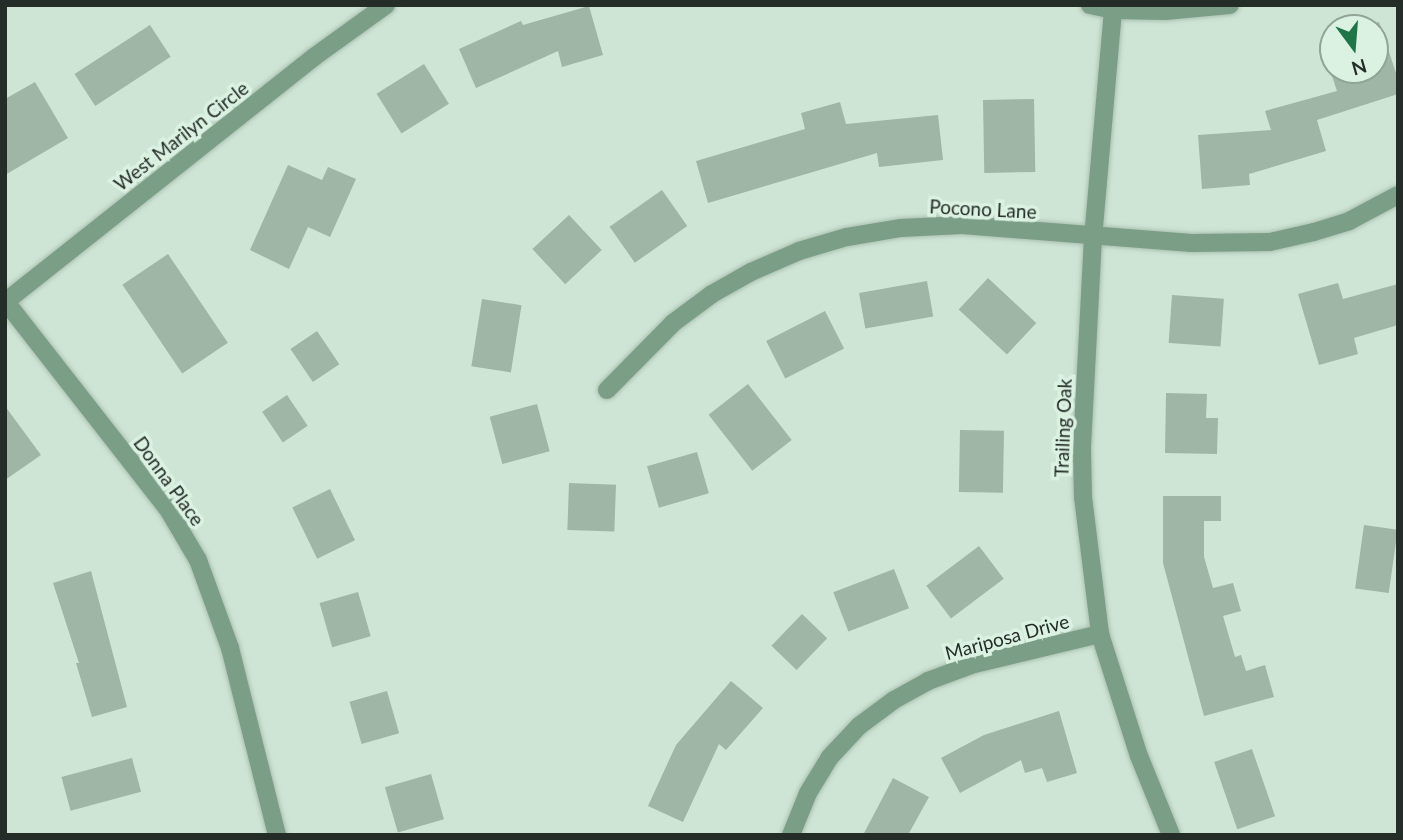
<!DOCTYPE html>
<html>
<head>
<meta charset="utf-8">
<style>
	body { margin:0 }
	#map { position:relative; width:1403px; height:840px; overflow:hidden; background:#cee5d5; font-family:Lato,sans-serif }
	div>[style] { position:absolute }
	[style*='--x'] { left:calc(var(--x)*1px); top:calc(var(--y)*1px); width:calc(var(--w)*1px); rotate:calc(var(--a)*1deg) }
	.building>* { inset:0; background:#9fb5a6; transform-origin:0 0 }
	.roads { filter:drop-shadow(0 0 2px #acc0b2) drop-shadow(0 0 2px #acc0b2) }
	.minor>* { height:18px; margin:-9px; padding:0 9px; transform-origin:9px; border-radius:9px; background:#7b9e87 }
	span { translate:-50% -50%; white-space:nowrap; text-align:center; line-height:1.15; -webkit-text-stroke:7px #dbf2e2; paint-order:stroke }
	.street-label { font-size:19px; color:#242d27 }
	.frame { position:absolute; inset:0; border:7px solid #242d27; pointer-events:none }
	.north { position:absolute; left:1319px; top:14px; width:70px; height:70px; box-sizing:border-box; background:#dbf2e2; border:2px solid #92a397; border-radius:50%; rotate:164deg; font-size:19px; font-weight:700; line-height:28px; text-align:center; color:#242d27 }
	.north::after { content:''; display:block; margin:auto; width:24px; height:32px; background:#207548; clip-path:polygon(50% 0,100% 100%,50% 72%,0 100%) }
</style>
</head>
<body>
<div id="map">
	<div class="building">
		<div style="clip-path:polygon(589px 6px,603px 55px,562px 67px,558px 51px,476px 88px,459px 49px,521px 21px,523px 25px)"></div>
		<div style="clip-path:polygon(1379px 22px,1398px 79px,1398px 94px,1317px 120px,1326px 151px,1249px 174px,1250px 185px,1202px 189px,1198px 135px,1271px 130px,1265px 111px,1337px 91px,1330px 70px,1375px 70px,1375px 23px)"></div>
		<div style="left:150px;top:25px;width:38px;height:90px;rotate:57deg"></div>
		<div style="left:424px;top:64px;width:47px;height:56px;rotate:58deg"></div>
		<div style="clip-path:polygon(35px 82px,68px 138px,5px 175px,5px 99px)"></div>
		<div style="left:1034px;top:99px;width:73px;height:51px;rotate:89deg"></div>
		<div style="clip-path:polygon(840px 102px,846px 124px,938px 115px,943px 160px,879px 167px,877px 153px,708px 203px,696px 161px,805px 129px,801px 113px)"></div>
		<div style="clip-path:polygon(288px 165px,322px 180px,328px 167px,356px 179px,330px 237px,308px 227px,289px 269px,250px 250px)"></div>
		<div style="left:662px;top:190px;width:44px;height:64px;rotate:55deg"></div>
		<div style="left:569px;top:215px;width:48px;height:50px;rotate:47deg"></div>
		<div style="left:168px;top:254px;width:107px;height:55px;rotate:56deg"></div>
		<div style="left:988px;top:278px;width:66px;height:43px;rotate:43deg"></div>
		<div style="left:927px;top:281px;width:36px;height:69px;rotate:80deg"></div>
		<div style="clip-path:polygon(1338px 283px,1343px 299px,1398px 284px,1398px 325px,1354px 338px,1358px 354px,1319px 365px,1298px 294px)"></div>
		<div style="left:1172px;top:295px;width:52px;height:48px;rotate:4deg"></div>
		<div style="left:482px;top:299px;width:40px;height:68px;rotate:9deg"></div>
		<div style="left:825px;top:311px;width:42px;height:66px;rotate:63deg"></div>
		<div style="left:317px;top:331px;width:40px;height:32px;rotate:56deg"></div>
		<div style="left:748px;top:384px;width:71px;height:50px;rotate:52deg"></div>
		<div style="clip-path:polygon(1166px 393px,1207px 394px,1206px 418px,1218px 418px,1217px 454px,1165px 453px)"></div>
		<div style="left:287px;top:395px;width:37px;height:30px;rotate:56deg"></div>
		<div style="left:537px;top:404px;width:49px;height:49px;rotate:75deg"></div>
		<div style="clip-path:polygon(5px 406px,41px 455px,5px 480px)"></div>
		<div style="left:960px;top:430px;width:44px;height:62px;rotate:1deg"></div>
		<div style="left:697px;top:452px;width:43px;height:52px;rotate:74deg"></div>
		<div style="left:569px;top:483px;width:47px;height:47px;rotate:2deg"></div>
		<div style="left:330px;top:489px;width:57px;height:42px;rotate:64deg"></div>
		<div style="clip-path:polygon(1163px 496px,1221px 496px,1221px 521px,1204px 521px,1204px 557px,1213px 588px,1233px 583px,1241px 611px,1223px 616px,1235px 657px,1241px 655px,1246px 671px,1265px 665px,1274px 697px,1204px 716px,1163px 563px)"></div>
		<div style="left:1364px;top:525px;width:34px;height:64px;rotate:8deg"></div>
		<div style="left:979px;top:546px;width:41px;height:66px;rotate:53deg"></div>
		<div style="left:894px;top:569px;width:42px;height:65px;rotate:69deg"></div>
		<div style="clip-path:polygon(91px 571px,127px 707px,92px 717px,76px 663px,79px 663px,53px 583px)"></div>
		<div style="left:358px;top:592px;width:46px;height:40px;rotate:74deg"></div>
		<div style="left:802px;top:614px;width:35px;height:44px;rotate:44deg"></div>
		<div style="clip-path:polygon(731px 681px,763px 708px,726px 750px,719px 744px,683px 822px,648px 806px,676px 745px)"></div>
		<div style="left:387px;top:691px;width:44px;height:39px;rotate:74deg"></div>
		<div style="clip-path:polygon(1059px 711px,1077px 773px,1047px 782px,1042px 768px,1025px 773px,1021px 760px,960px 793px,941px 758px,984px 735px)"></div>
		<div style="left:1252px;top:749px;width:71px;height:40px;rotate:71deg"></div>
		<div style="left:132px;top:758px;width:35px;height:73px;rotate:75deg"></div>
		<div style="left:431px;top:774px;width:47px;height:48px;rotate:74deg"></div>
		<div style="clip-path:polygon(893px 778px,929px 797px,908px 835px,863px 835px)"></div>
	</div>
	<div class="roads">
		<div class="minor">
			<div style="--x:1090;--y:5;--w:24;--a:12"></div>
			<div style="--x:1113;--y:10;--w:52;--a:1.1"></div>
			<div style="--x:1165;--y:11;--w:65;--a:-5.3"></div>
			<div style="--x:1113;--y:10;--w:228;--a:95"></div>
			<div style="--x:1093;--y:237;--w:213;--a:93"></div>
			<div style="--x:1082;--y:450;--w:47;--a:88.8"></div>
			<div style="--x:1083;--y:497;--w:138;--a:82.9"></div>
			<div style="--x:1100;--y:634;--w:128;--a:72.3"></div>
			<div style="--x:1139;--y:756;--w:85;--a:67.9"></div>
			<div style="--x:5;--y:302;--w:394;--a:-38.4"></div>
			<div style="--x:314;--y:57;--w:89;--a:-35.8"></div>
			<div style="--x:6;--y:302;--w:265;--a:52"></div>
			<div style="--x:169;--y:511;--w:57;--a:59.4"></div>
			<div style="--x:198;--y:560;--w:94;--a:70"></div>
			<div style="--x:230;--y:648;--w:193;--a:75.9"></div>
			<div style="--x:607;--y:390;--w:94;--a:-45.4"></div>
			<div style="--x:673;--y:323;--w:49;--a:-36.6"></div>
			<div style="--x:712;--y:294;--w:45;--a:-29.4"></div>
			<div style="--x:751;--y:272;--w:52;--a:-23.6"></div>
			<div style="--x:799;--y:251;--w:50;--a:-16.3"></div>
			<div style="--x:847;--y:237;--w:55;--a:-9.5"></div>
			<div style="--x:901;--y:228;--w:61;--a:-2.8"></div>
			<div style="--x:962;--y:225;--w:230;--a:4.5"></div>
			<div style="--x:1191;--y:243;--w:79;--a:-0.7"></div>
			<div style="--x:1270;--y:242;--w:45;--a:-12.8"></div>
			<div style="--x:1314;--y:232;--w:37;--a:-17"></div>
			<div style="--x:1349;--y:221;--w:55;--a:-28"></div>
			<div style="--x:791;--y:835;--w:45;--a:-68"></div>
			<div style="--x:808;--y:793;--w:42;--a:-58.6"></div>
			<div style="--x:830;--y:757;--w:42;--a:-46.9"></div>
			<div style="--x:859;--y:726;--w:44;--a:-36.6"></div>
			<div style="--x:894;--y:700;--w:39;--a:-29"></div>
			<div style="--x:928;--y:681;--w:46;--a:-20.4"></div>
			<div style="--x:971;--y:665;--w:133;--a:-13.5"></div>
		</div>
	</div>
	<div class="street-label">
		<span style="left:181px;top:136px;rotate:-38deg">West Marilyn Circle</span>
		<span style="left:983px;top:209px;rotate:3deg">Pocono Lane</span>
		<span style="left:1063px;top:428px;rotate:-88deg">Trailing Oak</span>
		<span style="left:169px;top:481px;rotate:54deg">Donna Place</span>
		<span style="left:1007px;top:637px;rotate:-15deg">Mariposa Drive</span>
	</div>
	<div class="frame"></div>
	<div class="north">N</div>
</div>
</body>
</html>
